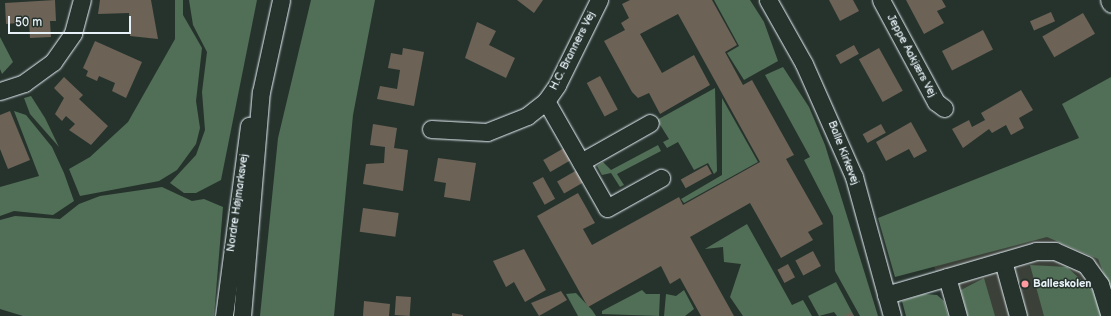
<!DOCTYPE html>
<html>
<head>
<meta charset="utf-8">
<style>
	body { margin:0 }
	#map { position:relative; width:1111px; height:316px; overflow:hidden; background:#26332d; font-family:"Balsamiq Sans",sans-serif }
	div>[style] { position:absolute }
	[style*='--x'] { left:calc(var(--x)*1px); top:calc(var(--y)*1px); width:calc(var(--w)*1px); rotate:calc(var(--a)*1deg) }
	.built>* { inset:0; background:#3b4139 }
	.green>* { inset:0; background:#516e56 }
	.building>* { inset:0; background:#6c6256; transform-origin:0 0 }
	.roads { filter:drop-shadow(0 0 1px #e8f1f8) drop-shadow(0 0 1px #e8f1f8) }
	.minor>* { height:17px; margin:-8.5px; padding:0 8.5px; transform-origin:8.5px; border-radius:8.5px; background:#26332d }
	.dots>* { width:11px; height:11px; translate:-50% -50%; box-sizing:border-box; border:2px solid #26332d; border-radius:50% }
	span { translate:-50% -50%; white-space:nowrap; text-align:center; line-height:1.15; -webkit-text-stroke:3px #26332d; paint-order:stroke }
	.street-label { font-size:11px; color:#e8f1f8 }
	.poi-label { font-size:11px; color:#e8f1f8; font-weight:700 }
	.left { translate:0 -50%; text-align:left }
	.scale { position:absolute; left:8px; top:16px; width:123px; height:18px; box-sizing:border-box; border:2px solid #e8f1f8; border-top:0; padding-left:5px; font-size:12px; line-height:14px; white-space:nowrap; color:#e8f1f8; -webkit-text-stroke:3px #26332d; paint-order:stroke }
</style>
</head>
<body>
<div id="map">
	<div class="built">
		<div style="clip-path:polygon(1111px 220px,1111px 316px,949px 316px,934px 266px)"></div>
	</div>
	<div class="green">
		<div style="clip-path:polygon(175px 0,183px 0,183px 15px,202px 48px,196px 101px,200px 128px,196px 144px,177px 170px,159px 181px,80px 196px,69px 169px,90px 157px,128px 122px,175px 39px)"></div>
		<div style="clip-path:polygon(189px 0,257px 0,221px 180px,196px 193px,184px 193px,170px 183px,196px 155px,205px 130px,202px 92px,207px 52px,193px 25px)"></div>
		<div style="clip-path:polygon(311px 0,375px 0,353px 115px,334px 316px,260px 316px,278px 138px)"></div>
		<div style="clip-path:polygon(714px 0,750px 0,764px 22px,778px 61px,744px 80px,727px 53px,739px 46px)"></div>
		<div style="clip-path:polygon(0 37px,13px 62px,2px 74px,0 69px)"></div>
		<div style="clip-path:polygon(783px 67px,809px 107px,825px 145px,878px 316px,860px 316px,835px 271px,833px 216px,804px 160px,810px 157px,765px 75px)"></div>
		<div style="clip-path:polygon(1111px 77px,1111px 291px,1098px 259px,1047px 237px,895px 277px,878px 218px,1079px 138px,1062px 104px)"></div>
		<div style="clip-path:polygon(715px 88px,717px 171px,714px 174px,708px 163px,694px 170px,678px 142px,667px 148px,663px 142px,669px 139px,657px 120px)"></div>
		<div style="clip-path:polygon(31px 96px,45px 118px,59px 147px,30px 114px,24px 98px)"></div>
		<div style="clip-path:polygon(722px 98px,758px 162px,684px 203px,681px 199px,722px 175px)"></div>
		<div style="clip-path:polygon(14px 111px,26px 115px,52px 147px,64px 173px,74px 201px,53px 215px,14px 211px,0 216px,0 187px,39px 176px)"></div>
		<div style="clip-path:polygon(658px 145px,661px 151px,617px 174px,624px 185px,620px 187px,611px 173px,602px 175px,597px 166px,603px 162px,611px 170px)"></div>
		<div style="clip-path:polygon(162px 187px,192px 201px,204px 199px,223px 207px,214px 316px,23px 316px,0 309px,0 220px,15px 216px,60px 219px,79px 204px,100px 196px)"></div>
		<div style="clip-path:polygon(747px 224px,792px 305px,803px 300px,812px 316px,743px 316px,730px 297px,741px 264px,724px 262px,723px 247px,705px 249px)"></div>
		<div style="clip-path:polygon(1030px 265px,1067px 267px,1093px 291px,1101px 316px,1044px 316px)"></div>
		<div style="clip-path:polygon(984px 278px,995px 316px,968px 316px,961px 290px)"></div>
		<div style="clip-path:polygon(836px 282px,854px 316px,837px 316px,834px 312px,819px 316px,808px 296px)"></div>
		<div style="clip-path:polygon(642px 290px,646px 294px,660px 294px,659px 316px,602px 314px,602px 311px)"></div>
		<div style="clip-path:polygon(684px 290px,694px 309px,685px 316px,664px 316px,666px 294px,676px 296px)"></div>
		<div style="clip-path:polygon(576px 293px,592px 310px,596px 316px,578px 316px,566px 294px)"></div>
		<div style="clip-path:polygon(924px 294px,937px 295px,944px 301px,948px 316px,906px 316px,902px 301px)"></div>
	</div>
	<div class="building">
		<div style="clip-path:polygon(55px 0,56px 21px,50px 21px,51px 37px,30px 38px,29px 22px,6px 24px,5px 3px)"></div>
		<div style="clip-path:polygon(100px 0,151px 0,158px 39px,130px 36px,129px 13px,98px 14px)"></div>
		<div style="clip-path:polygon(517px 0,543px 0,534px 13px)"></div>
		<div style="clip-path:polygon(630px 0,712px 0,737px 45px,725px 52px,743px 85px,752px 80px,794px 155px,786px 159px,823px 224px,808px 232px,813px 240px,781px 258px,750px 203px,690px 237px,734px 316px,701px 316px,680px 278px,670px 284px,661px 266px,588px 307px,537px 216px,578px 193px,595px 223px,583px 229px,592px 245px,679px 197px,683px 205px,760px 162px,678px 14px,640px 34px,662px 73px,694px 55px,710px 85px,660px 114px,649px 93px,638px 98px,632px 92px,604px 41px,625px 30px,621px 23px,629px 18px,622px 4px)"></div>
		<div style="clip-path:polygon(829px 0,853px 0,859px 11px,840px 21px)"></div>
		<div style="clip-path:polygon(906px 0,942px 0,946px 7px,937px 11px,944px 23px,924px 34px)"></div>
		<div style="left:1051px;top:12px;width:10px;height:23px;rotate:66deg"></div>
		<div style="left:1083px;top:13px;width:24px;height:47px;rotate:60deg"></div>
		<div style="clip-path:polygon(477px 22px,496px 31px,489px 45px,515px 58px,506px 78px,465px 58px)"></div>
		<div style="left:983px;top:30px;width:22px;height:46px;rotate:63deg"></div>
		<div style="clip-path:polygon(95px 41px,142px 62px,126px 98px,112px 91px,115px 83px,99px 76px,97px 81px,86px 76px,88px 71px,83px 68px)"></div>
		<div style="left:854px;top:45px;width:10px;height:21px;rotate:61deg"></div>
		<div style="clip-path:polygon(403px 48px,424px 52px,414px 106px,377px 99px,380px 86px,397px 89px,400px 70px,388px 68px,391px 53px,402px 55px)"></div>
		<div style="left:879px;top:48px;width:49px;height:23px;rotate:61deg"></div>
		<div style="left:600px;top:76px;width:38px;height:15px;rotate:62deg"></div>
		<div style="clip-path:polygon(64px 77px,83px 95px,79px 99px,108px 126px,91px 145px,69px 130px,75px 124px,66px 116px,62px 121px,55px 114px,64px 98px,54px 88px)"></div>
		<div style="clip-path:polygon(1021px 90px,1033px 110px,1019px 118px,1024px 128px,1011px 135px,1006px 125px,992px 133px,989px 129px,963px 148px,952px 129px,969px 120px,972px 127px,985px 120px,981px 113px)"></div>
		<div style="clip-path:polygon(10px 111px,30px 160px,8px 169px,0 149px,0 115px)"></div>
		<div style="clip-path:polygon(911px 122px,927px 151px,914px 158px,909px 149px,886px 161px,876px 142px)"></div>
		<div style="clip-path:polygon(373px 124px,397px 128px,394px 148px,408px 150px,403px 191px,363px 184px,366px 164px,384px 163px,385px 147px,370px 145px)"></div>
		<div style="left:881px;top:124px;width:10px;height:21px;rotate:61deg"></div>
		<div style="left:564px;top:148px;width:14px;height:24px;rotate:60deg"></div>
		<div style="clip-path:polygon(438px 158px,476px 163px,470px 201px,444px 197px,446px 183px,434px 181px)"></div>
		<div style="left:707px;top:165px;width:10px;height:30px;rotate:61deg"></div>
		<div style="left:577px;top:170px;width:14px;height:23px;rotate:60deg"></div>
		<div style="left:543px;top:177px;width:25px;height:12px;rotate:61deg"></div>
		<div style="left:363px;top:208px;width:36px;height:24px;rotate:8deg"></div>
		<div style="clip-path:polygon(524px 249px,546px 290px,525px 302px,514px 282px,506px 287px,493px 261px)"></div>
		<div style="left:813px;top:251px;width:17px;height:20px;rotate:62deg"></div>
		<div style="left:788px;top:264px;width:15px;height:12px;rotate:62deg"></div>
		<div style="clip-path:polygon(561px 291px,567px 300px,539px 316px,531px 303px)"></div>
		<div style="left:396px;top:296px;width:15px;height:19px;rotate:4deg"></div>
		<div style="clip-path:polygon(364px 301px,390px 304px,389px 316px,363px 316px)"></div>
		<div style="clip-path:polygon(851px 312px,854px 316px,844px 316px)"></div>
		<div style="clip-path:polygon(452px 313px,463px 315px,463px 316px,452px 316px)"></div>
	</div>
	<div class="roads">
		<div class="minor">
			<div style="--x:768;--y:0;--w:73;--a:60.6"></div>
			<div style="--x:804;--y:64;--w:124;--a:66.1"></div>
			<div style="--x:854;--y:177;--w:144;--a:74.7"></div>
			<div style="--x:881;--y:0;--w:116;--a:61.7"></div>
			<div style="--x:936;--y:102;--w:10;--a:37"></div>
			<div style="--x:1109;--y:0;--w:4;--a:63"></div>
			<div style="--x:0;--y:91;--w:25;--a:-18"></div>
			<div style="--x:24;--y:83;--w:36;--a:-36"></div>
			<div style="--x:53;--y:62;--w:35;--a:-55"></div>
			<div style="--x:73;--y:33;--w:34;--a:-75"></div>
			<div style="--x:546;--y:101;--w:123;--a:60.3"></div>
			<div style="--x:607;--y:208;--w:62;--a:-29.1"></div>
			<div style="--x:431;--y:129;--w:56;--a:3.1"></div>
			<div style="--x:487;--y:132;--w:43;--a:-21.8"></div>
			<div style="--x:527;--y:116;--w:24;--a:-38"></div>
			<div style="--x:546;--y:101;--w:19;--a:-55"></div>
			<div style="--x:557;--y:85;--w:95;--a:-63.7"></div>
			<div style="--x:581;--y:162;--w:79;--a:-29.5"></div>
			<div style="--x:1003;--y:261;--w:57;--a:74.7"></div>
			<div style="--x:947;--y:277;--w:41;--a:74.2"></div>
			<div style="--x:886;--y:295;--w:156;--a:-16.3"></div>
			<div style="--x:1036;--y:251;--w:19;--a:0"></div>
			<div style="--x:1055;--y:251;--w:34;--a:24"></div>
			<div style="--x:1086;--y:265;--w:24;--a:54"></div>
			<div style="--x:1100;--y:284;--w:34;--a:73"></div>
			<div style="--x:224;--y:316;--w:192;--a:-82.5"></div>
			<div style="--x:242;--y:316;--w:225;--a:-85.2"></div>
			<div style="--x:261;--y:92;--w:94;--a:-77.7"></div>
		</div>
	</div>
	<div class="dots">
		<div style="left:1025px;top:284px;background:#ff9aa2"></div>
	</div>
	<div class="street-label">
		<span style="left:573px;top:51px;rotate:-63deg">H.C. Branners Vej</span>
		<span style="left:911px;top:56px;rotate:62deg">Jeppe Aakjærs Vej</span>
		<span style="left:843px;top:153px;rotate:69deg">Balle Kirkevej</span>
		<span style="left:238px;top:203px;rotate:-82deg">Nordre Højmarksvej</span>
	</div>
	<div class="poi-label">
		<span class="left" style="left:1033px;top:284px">Balleskolen</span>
	</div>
	<div class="scale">50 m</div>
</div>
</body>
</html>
